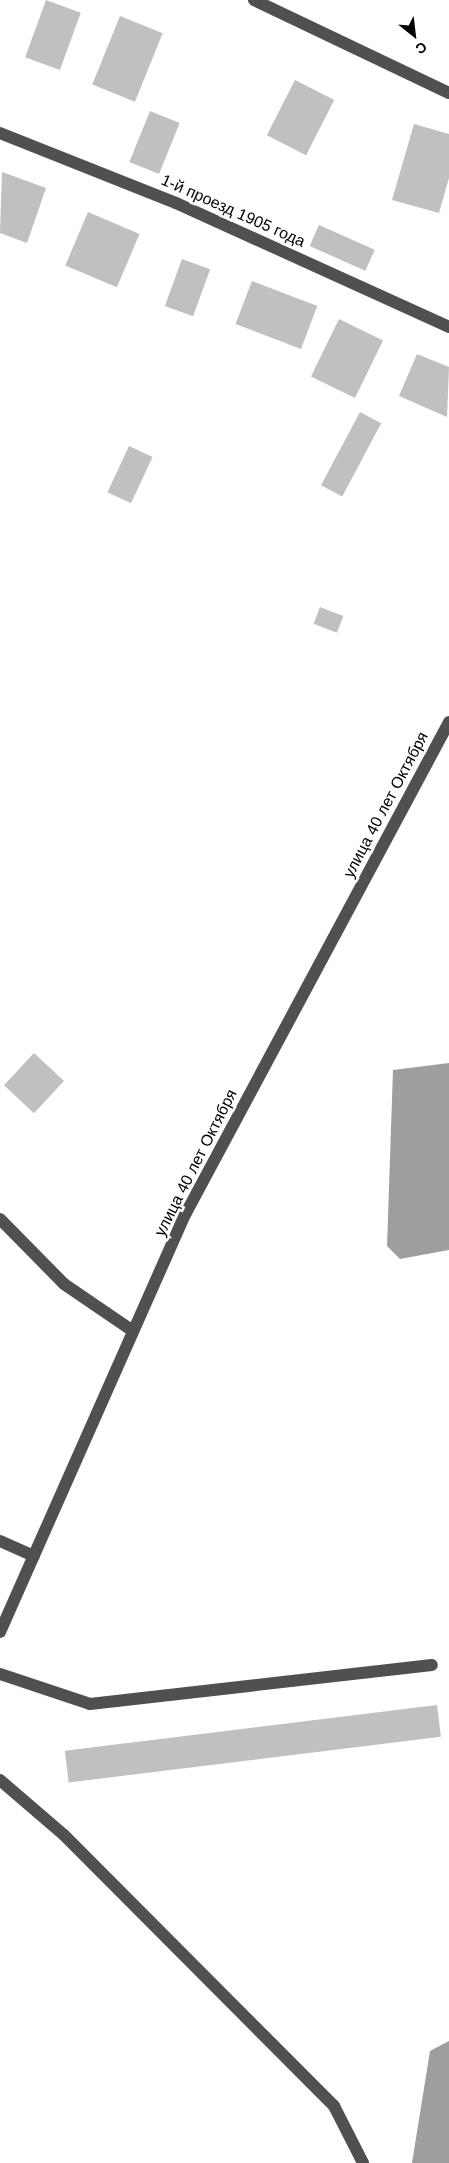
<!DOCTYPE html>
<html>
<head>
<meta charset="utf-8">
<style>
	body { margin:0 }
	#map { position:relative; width:449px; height:2163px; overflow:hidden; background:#fff; font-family:Arial,sans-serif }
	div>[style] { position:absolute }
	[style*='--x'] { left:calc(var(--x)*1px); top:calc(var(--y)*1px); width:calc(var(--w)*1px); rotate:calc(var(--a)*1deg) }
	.water>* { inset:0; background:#9e9e9e }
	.building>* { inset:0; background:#c0c0c0; transform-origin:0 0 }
	.minor>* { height:12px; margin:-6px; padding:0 6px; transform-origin:6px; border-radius:6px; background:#505050 }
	span { translate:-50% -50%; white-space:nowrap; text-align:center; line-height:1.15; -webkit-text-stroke:5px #fff; paint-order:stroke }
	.street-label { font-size:16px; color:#000 }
	.north { position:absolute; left:389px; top:10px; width:50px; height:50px; -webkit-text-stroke:4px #fff; paint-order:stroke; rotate:151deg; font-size:14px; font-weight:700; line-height:20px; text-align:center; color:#000 }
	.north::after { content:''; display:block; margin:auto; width:18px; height:22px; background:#000; clip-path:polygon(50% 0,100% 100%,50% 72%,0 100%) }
</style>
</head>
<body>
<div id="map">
	<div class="water">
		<div style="clip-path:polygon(449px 1063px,449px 1250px,400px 1259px,387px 1246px,393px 1070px)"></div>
		<div style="clip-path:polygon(449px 2041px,449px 2163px,412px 2163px,430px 2051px)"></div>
	</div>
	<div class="building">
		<div style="left:46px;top:0;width:37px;height:61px;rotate:20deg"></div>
		<div style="left:120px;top:16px;width:46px;height:74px;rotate:22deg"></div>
		<div style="left:295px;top:80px;width:44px;height:62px;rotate:27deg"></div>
		<div style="left:150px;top:111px;width:32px;height:55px;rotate:22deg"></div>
		<div style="clip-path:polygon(414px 124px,449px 134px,449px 178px,439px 213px,392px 200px)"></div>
		<div style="clip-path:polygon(2px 172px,46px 188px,27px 243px,0 233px)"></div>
		<div style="left:88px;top:212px;width:56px;height:58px;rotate:23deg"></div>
		<div style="left:319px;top:225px;width:61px;height:23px;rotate:24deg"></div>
		<div style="left:182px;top:259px;width:30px;height:50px;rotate:20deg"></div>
		<div style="left:252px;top:281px;width:70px;height:46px;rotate:21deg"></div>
		<div style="left:339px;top:319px;width:49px;height:64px;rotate:26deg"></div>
		<div style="clip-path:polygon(417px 354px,449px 367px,447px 417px,399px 396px)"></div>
		<div style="left:360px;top:412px;width:24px;height:83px;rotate:28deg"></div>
		<div style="left:129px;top:446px;width:26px;height:51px;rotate:25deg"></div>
		<div style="left:320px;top:607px;width:25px;height:18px;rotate:21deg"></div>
		<div style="left:34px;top:1053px;width:41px;height:44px;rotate:43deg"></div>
		<div style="left:437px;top:1705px;width:32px;height:375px;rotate:83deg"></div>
	</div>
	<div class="minor">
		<div style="--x:254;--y:0;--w:216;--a:25.5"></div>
		<div style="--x:0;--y:133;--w:189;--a:21.7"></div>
		<div style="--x:176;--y:203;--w:300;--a:24.4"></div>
		<div style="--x:0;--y:1219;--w:91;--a:45.4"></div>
		<div style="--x:64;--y:1284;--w:83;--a:34.3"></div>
		<div style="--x:0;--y:1541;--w:37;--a:24"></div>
		<div style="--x:0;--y:1632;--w:458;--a:-66.1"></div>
		<div style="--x:186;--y:1213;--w:557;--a:-61.82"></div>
		<div style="--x:0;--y:1674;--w:95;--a:18.4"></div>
		<div style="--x:90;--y:1704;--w:344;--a:-6.5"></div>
		<div style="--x:0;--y:1780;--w:84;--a:40.7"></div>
		<div style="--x:64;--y:1835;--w:383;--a:45.1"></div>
		<div style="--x:334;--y:2106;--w:64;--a:63"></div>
	</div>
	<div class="street-label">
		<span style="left:233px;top:211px;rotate:24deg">1-й проезд 1905 года</span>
		<span style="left:386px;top:805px;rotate:-62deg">улица 40 лет Октября</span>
		<span style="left:196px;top:1163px;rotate:-63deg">улица 40 лет Октября</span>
	</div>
	<div class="north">С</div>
</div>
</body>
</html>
